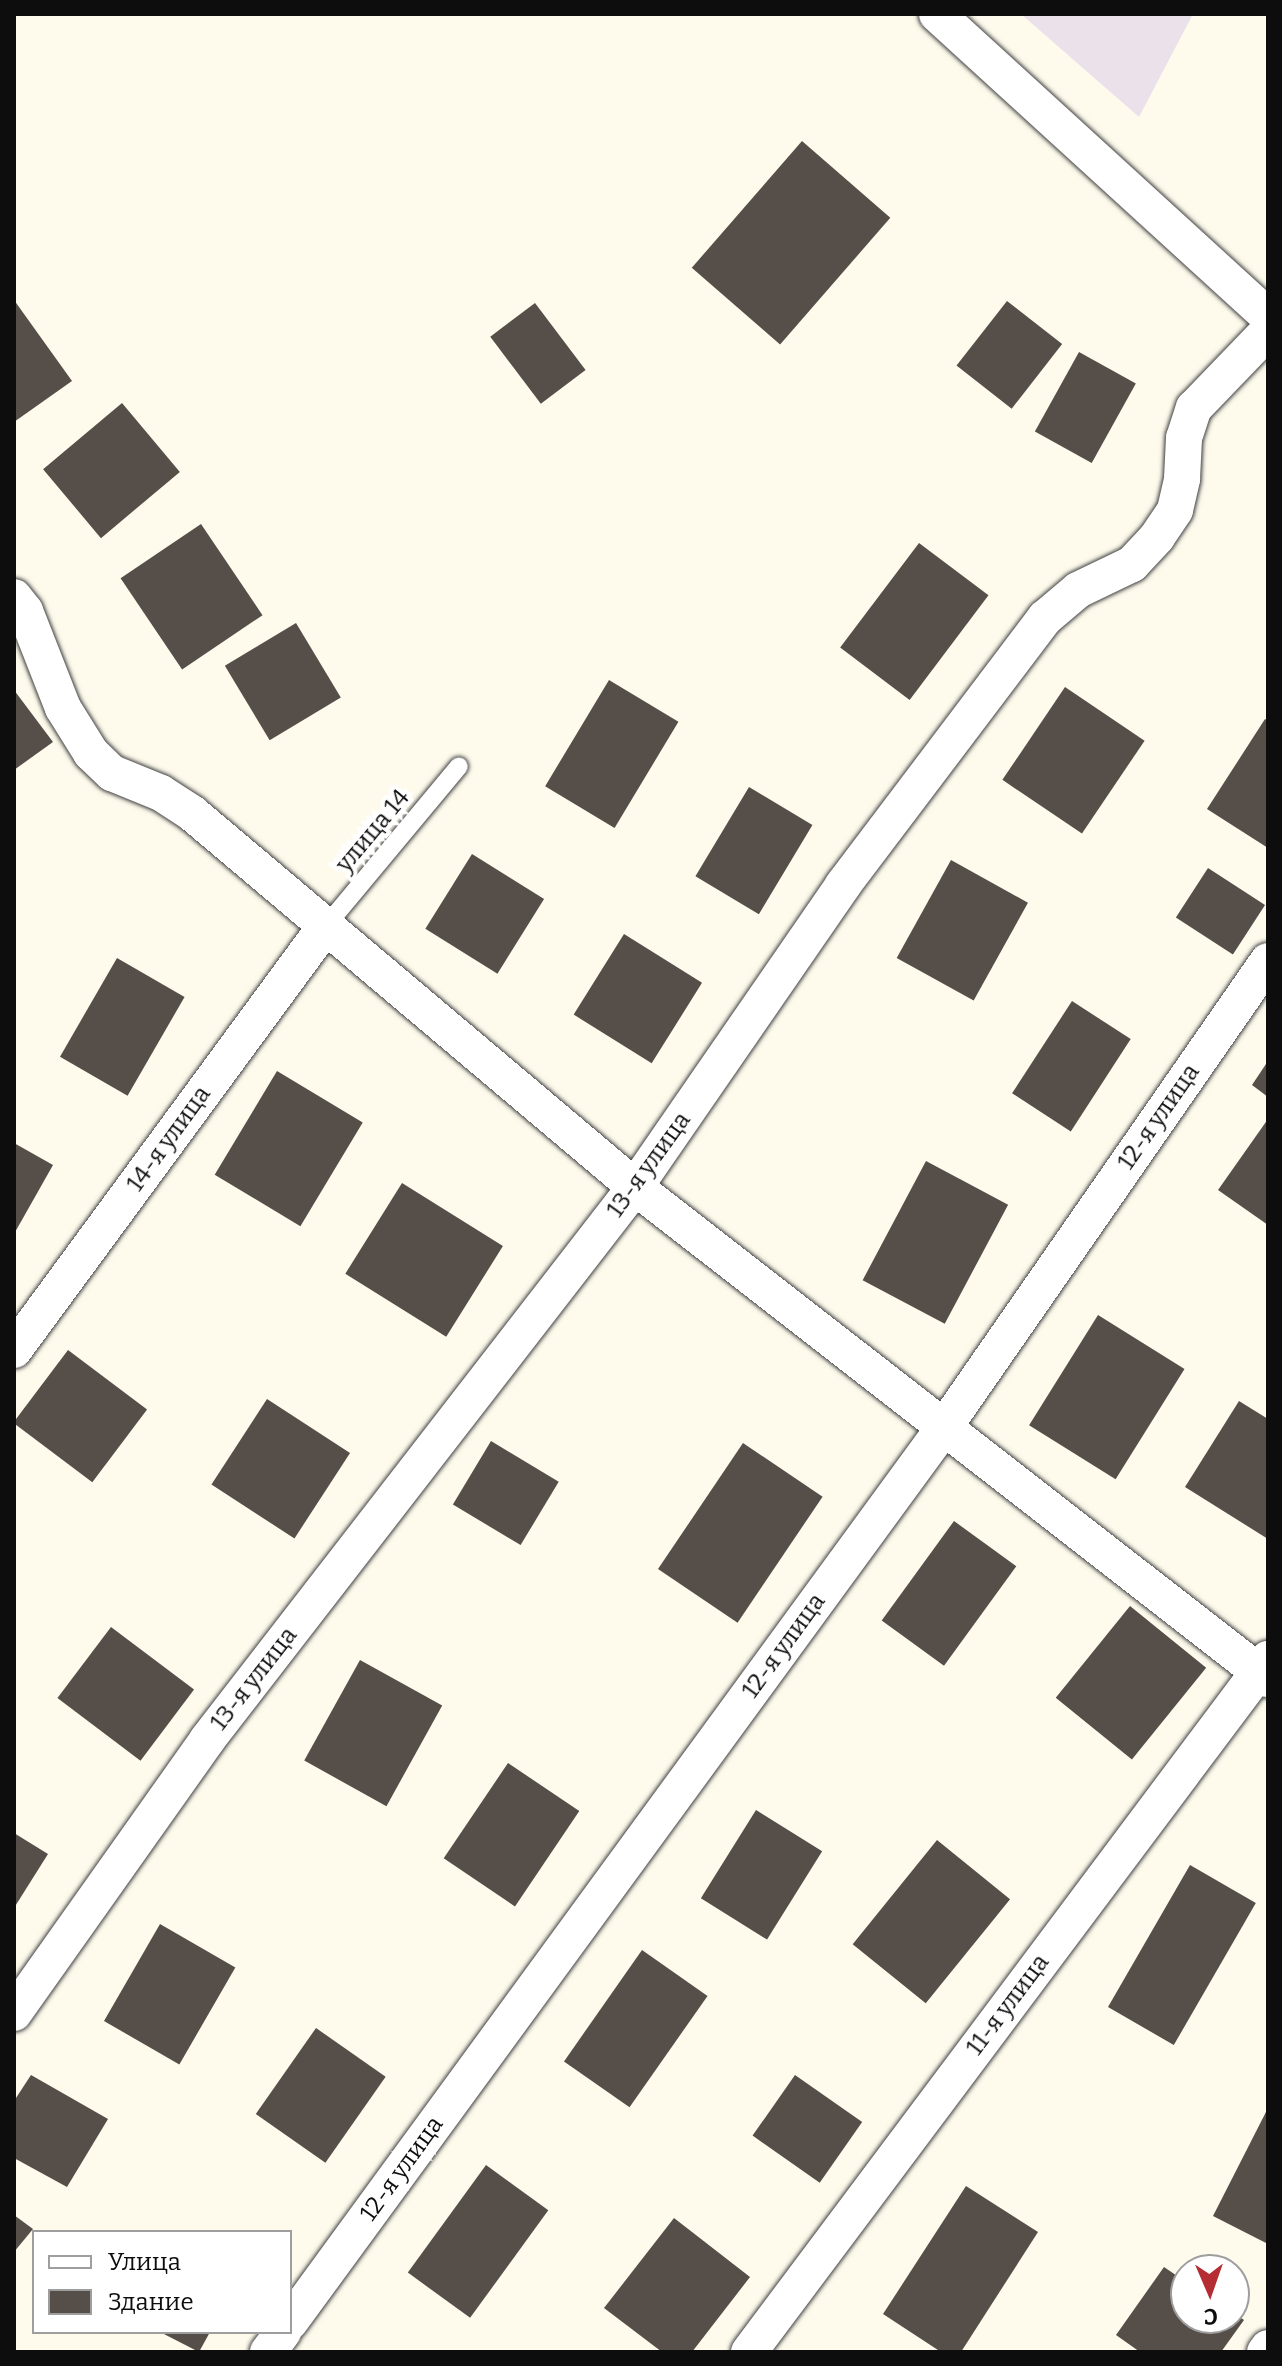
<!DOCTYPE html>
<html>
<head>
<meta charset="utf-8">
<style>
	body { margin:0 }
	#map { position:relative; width:1282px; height:2366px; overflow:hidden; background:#fefbed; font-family:Bitter,serif }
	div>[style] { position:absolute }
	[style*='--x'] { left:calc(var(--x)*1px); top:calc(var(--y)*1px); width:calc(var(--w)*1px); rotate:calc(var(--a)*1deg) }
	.industrial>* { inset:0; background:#eae1eb }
	.building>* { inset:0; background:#554e49; transform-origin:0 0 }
	.roads { filter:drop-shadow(0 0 2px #404040) drop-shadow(0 0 2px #404040) }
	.service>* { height:18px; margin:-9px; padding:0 9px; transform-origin:9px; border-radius:9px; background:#fff }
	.minor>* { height:36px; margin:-18px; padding:0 18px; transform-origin:18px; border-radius:18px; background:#fff }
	span { translate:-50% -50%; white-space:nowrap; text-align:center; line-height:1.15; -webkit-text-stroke:8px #fff; paint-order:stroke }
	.street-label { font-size:24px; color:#0d0d0d }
	.frame { position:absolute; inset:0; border:16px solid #0d0d0d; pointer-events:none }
	.legend { position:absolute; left:32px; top:2230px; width:260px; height:104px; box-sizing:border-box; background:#fff; border:2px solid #9e9e9e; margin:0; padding:10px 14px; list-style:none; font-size:24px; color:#0d0d0d }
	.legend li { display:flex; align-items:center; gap:16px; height:40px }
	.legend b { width:40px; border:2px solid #9e9e9e }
	.north { position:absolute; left:1170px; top:2254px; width:80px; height:80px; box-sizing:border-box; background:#fff; border:2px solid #9e9e9e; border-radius:50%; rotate:178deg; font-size:22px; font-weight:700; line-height:32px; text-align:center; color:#0d0d0d }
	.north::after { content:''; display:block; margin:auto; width:28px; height:36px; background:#b62c33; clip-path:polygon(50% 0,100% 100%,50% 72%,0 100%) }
</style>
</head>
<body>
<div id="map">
	<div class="industrial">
		<div style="clip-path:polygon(1021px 14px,1193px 14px,1139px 117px)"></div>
	</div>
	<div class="building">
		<div style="left:802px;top:141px;width:117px;height:168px;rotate:41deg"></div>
		<div style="clip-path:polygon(14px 300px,72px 381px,14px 422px)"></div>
		<div style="left:1007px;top:301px;width:70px;height:82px;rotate:38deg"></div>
		<div style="left:535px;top:303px;width:84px;height:56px;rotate:53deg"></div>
		<div style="left:1079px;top:352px;width:65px;height:91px;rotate:29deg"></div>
		<div style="left:122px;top:403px;width:90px;height:103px;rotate:50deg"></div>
		<div style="left:201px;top:524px;width:110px;height:97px;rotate:56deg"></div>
		<div style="left:919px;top:543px;width:87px;height:131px;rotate:37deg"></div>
		<div style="left:296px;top:623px;width:87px;height:83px;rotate:59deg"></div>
		<div style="left:609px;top:680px;width:81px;height:124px;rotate:31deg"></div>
		<div style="left:1065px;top:687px;width:96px;height:112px;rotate:34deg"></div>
		<div style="clip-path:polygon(14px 690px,53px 742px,14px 770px)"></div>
		<div style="clip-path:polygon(1265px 719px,1268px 721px,1268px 848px,1207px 809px)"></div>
		<div style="left:749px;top:787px;width:74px;height:104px;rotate:31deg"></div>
		<div style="left:472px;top:854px;width:85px;height:88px;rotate:32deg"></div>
		<div style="left:951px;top:860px;width:88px;height:112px;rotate:29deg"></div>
		<div style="left:1208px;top:868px;width:68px;height:59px;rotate:33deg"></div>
		<div style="left:624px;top:934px;width:92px;height:95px;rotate:32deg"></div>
		<div style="left:117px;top:958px;width:78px;height:114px;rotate:30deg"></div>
		<div style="left:1072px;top:1001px;width:70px;height:110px;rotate:33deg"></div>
		<div style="clip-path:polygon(1268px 1061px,1268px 1097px,1252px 1085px)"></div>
		<div style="left:277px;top:1071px;width:100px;height:121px;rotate:31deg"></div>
		<div style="clip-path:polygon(1268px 1119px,1268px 1225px,1218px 1190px)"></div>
		<div style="clip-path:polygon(14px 1143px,53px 1165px,14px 1234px)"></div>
		<div style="left:926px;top:1161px;width:93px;height:135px;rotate:28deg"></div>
		<div style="left:402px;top:1183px;width:119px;height:107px;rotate:32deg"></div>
		<div style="left:1098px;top:1315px;width:102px;height:130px;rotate:32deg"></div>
		<div style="left:68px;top:1350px;width:99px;height:91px;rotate:37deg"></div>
		<div style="left:267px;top:1399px;width:99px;height:102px;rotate:33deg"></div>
		<div style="clip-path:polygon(1239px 1401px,1268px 1419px,1268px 1539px,1185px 1487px)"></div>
		<div style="left:491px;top:1441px;width:79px;height:74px;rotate:31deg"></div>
		<div style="left:743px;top:1443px;width:96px;height:152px;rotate:34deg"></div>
		<div style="left:954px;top:1521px;width:77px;height:123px;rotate:36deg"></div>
		<div style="left:1130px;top:1606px;width:98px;height:118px;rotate:39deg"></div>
		<div style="left:111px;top:1627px;width:104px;height:89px;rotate:37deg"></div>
		<div style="left:360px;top:1660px;width:94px;height:115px;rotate:29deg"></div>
		<div style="left:508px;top:1763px;width:86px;height:115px;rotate:34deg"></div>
		<div style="left:756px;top:1810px;width:78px;height:104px;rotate:32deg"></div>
		<div style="clip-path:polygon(14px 1833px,48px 1854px,14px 1908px)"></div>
		<div style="left:937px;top:1840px;width:94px;height:134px;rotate:39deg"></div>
		<div style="left:1190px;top:1865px;width:76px;height:164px;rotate:30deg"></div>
		<div style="left:160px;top:1924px;width:87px;height:112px;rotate:30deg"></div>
		<div style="left:642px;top:1950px;width:80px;height:136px;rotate:35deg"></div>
		<div style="left:316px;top:2028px;width:85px;height:105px;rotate:35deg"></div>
		<div style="clip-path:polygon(31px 2075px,108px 2119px,67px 2187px,14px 2158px,14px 2101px)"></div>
		<div style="left:795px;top:2075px;width:82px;height:74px;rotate:35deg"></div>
		<div style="clip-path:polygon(1268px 2108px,1268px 2244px,1213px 2216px)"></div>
		<div style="left:486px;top:2165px;width:77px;height:133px;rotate:36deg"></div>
		<div style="clip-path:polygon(966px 2186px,1038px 2232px,961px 2352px,941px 2352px,883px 2314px)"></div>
		<div style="clip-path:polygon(14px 2215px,33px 2229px,14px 2252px)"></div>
		<div style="clip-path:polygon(674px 2218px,750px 2277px,692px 2352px,662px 2352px,604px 2308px)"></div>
		<div style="clip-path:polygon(1164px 2267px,1186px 2282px,1186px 2318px,1234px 2318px,1234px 2313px,1244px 2320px,1221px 2352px,1140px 2352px,1116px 2335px)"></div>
		<div style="clip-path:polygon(160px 2332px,210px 2332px,199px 2352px)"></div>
	</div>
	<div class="roads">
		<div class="service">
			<div style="--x:325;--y:927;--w:209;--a:-50.2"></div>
		</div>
		<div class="minor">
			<div style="--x:937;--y:14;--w:448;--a:42.4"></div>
			<div style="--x:14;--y:597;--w:18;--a:52"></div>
			<div style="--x:25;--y:611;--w:104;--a:68.6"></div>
			<div style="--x:63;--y:708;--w:53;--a:58.1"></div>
			<div style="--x:91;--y:753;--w:29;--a:44"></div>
			<div style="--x:112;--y:773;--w:53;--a:22.2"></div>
			<div style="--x:161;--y:793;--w:38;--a:33"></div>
			<div style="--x:193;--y:814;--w:578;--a:40.16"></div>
			<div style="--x:635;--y:1187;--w:802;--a:37.86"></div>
			<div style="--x:14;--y:1350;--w:525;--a:-53.68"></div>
			<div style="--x:14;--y:2013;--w:334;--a:-54.7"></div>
			<div style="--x:207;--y:1740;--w:699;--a:-52.26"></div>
			<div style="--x:635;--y:1187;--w:367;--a:-55.4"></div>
			<div style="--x:843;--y:885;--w:335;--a:-52.9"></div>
			<div style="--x:1045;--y:618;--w:43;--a:-40.3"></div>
			<div style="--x:1078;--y:590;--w:60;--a:-25.7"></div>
			<div style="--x:1132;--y:564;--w:37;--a:-47"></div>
			<div style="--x:1157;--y:537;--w:32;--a:-56"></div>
			<div style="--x:1175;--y:510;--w:32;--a:-77"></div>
			<div style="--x:1182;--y:479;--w:41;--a:-87.2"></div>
			<div style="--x:1184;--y:438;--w:32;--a:-72"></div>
			<div style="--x:1194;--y:408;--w:107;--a:-46.1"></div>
			<div style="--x:290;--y:2322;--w:1110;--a:-53.83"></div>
			<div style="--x:945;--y:1426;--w:566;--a:-55.22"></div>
			<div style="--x:268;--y:2352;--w:25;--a:-53"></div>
			<div style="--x:749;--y:2352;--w:866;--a:-53.17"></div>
			<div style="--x:1265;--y:2352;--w:5;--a:-53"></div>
		</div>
	</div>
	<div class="street-label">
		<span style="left:373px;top:831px;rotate:-50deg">улица 14</span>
		<span style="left:1159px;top:1117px;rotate:-55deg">12-я улица</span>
		<span style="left:169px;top:1139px;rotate:-54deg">14-я улица</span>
		<span style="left:649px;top:1165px;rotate:-54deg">13-я улица</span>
		<span style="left:784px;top:1646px;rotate:-54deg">12-я улица</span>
		<span style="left:254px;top:1679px;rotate:-52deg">13-я улица</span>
		<span style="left:1008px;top:2005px;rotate:-53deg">11-я улица</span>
		<span style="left:402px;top:2169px;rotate:-54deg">12-я улица</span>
	</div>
	<div class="frame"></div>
	<ul class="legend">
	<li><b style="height:10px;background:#fff"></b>Улица</li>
	<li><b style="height:22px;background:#554e49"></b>Здание</li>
	</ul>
	<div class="north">С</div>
</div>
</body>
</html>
